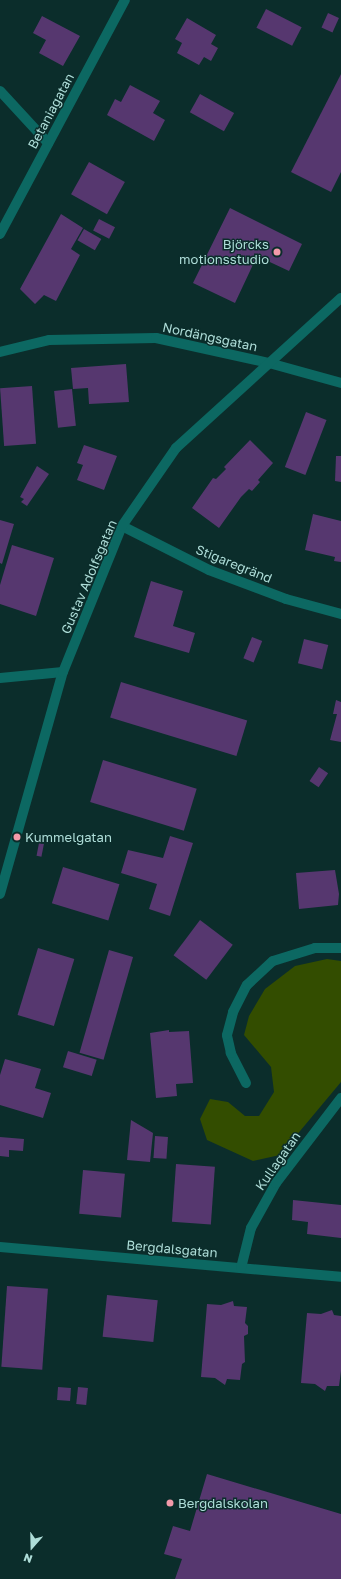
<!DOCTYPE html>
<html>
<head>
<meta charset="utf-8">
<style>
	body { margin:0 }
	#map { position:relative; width:341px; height:1579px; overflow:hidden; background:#0b2d2b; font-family:"Golos Text",sans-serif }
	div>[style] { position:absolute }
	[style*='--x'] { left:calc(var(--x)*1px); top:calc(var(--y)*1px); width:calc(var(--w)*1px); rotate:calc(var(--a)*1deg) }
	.green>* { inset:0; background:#334d00 }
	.building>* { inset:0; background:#56376f; transform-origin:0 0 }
	.street>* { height:10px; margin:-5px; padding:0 5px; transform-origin:5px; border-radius:5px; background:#0c6862 }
	.dots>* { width:11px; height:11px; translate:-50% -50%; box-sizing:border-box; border:2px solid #0b2d2b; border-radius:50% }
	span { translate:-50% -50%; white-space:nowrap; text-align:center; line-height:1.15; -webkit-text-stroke:3px #0b2d2b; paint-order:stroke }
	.street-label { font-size:13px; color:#aeddd8 }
	.poi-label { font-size:13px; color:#aeddd8 }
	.right { translate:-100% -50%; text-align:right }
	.left { translate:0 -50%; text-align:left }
	.north { position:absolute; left:12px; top:1527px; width:40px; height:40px; -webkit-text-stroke:3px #0b2d2b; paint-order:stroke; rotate:200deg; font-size:11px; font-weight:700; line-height:16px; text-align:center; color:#aeddd8 }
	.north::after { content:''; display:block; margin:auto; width:14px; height:18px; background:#aeddd8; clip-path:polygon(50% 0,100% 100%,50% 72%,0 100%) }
</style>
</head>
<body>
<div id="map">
	<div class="green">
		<div style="clip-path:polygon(327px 959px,341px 961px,341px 1082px,280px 1155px,253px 1161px,207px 1140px,200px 1119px,210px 1099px,228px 1102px,245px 1116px,259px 1116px,274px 1092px,271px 1067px,244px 1035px,249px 1016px,265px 989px,295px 966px)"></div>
	</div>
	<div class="building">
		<div style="left:266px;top:9px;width:40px;height:21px;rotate:27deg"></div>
		<div style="left:328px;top:13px;width:12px;height:16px;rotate:24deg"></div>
		<div style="clip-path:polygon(42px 16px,80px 36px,63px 66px,39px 53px,46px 40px,33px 33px)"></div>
		<div style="clip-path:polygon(187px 18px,216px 35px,211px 44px,218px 48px,211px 61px,204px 57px,199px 65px,177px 53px,182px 43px,175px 39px)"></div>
		<div style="clip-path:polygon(341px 74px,341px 172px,331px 192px,291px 172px)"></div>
		<div style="clip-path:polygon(130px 85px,160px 101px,153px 113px,165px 120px,154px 141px,107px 115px,115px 99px,121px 102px)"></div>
		<div style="left:200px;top:94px;width:39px;height:21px;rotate:29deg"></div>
		<div style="left:89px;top:162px;width:41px;height:37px;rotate:29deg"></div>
		<div style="clip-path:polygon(230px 208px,302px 244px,289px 271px,257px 256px,235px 303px,193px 283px)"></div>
		<div style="clip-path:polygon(61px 214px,83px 228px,71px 249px,80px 255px,56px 301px,44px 295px,35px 304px,20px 289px)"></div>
		<div style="left:99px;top:219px;width:18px;height:13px;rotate:27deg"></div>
		<div style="left:84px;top:229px;width:20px;height:13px;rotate:30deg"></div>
		<div style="clip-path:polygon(126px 364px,129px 402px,89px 404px,88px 388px,73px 389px,71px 368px)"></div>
		<div style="left:32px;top:386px;width:58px;height:32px;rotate:86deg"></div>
		<div style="left:72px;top:389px;width:37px;height:18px;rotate:84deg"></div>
		<div style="left:306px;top:412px;width:22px;height:59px;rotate:21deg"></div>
		<div style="clip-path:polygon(250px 440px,273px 463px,258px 480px,260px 482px,252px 491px,249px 489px,241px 497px,219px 528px,192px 508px,213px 478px,216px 479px,226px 469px,224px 467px)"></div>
		<div style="clip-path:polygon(84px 445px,117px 456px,104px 490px,77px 480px,83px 465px,77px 463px)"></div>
		<div style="clip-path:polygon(336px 456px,341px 456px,341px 482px,335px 481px)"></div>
		<div style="clip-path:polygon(37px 466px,49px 474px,27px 506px,21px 502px,24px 499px,20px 497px)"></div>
		<div style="clip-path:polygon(313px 514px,341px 521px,341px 562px,334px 561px,335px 557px,305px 550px)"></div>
		<div style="clip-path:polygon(0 520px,14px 524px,2px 564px,0 563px)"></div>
		<div style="clip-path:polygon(12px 545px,54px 558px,36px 616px,0 604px,0 585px)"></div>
		<div style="clip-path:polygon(151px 581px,183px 591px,173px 626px,195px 633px,189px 653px,134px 637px)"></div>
		<div style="left:252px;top:637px;width:11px;height:23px;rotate:22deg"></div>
		<div style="left:304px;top:639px;width:25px;height:25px;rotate:14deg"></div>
		<div style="left:121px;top:682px;width:132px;height:37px;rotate:17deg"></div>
		<div style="clip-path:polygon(336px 700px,341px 702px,341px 742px,330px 740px,337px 714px,333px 714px)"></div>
		<div style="left:103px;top:760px;width:98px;height:44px;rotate:17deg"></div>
		<div style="left:319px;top:767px;width:11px;height:17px;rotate:34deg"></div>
		<div style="clip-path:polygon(170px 836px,193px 843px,170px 916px,149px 909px,157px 884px,121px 873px,128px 850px,163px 858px)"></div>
		<div style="left:39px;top:843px;width:5px;height:13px;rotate:11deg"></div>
		<div style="left:63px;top:867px;width:59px;height:38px;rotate:17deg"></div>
		<div style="clip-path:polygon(335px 870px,339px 894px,338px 905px,299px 909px,296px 873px)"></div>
		<div style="left:200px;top:920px;width:41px;height:44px;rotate:37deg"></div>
		<div style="left:38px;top:948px;width:38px;height:70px;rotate:17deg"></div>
		<div style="left:109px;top:950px;width:25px;height:107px;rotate:16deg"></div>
		<div style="clip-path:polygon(169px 1030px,169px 1032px,189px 1031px,193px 1083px,176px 1084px,177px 1096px,156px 1098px,150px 1033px)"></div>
		<div style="left:68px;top:1051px;width:30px;height:17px;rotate:17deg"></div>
		<div style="clip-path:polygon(5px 1059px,41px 1069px,35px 1088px,51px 1093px,43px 1118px,0 1105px,0 1075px)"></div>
		<div style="clip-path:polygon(131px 1120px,153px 1133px,150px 1162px,127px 1160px)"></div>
		<div style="left:155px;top:1136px;width:13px;height:22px;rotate:4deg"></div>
		<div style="clip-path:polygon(0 1137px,24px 1139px,23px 1151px,9px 1150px,9px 1157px,0 1156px)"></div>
		<div style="left:176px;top:1164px;width:39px;height:58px;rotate:4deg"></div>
		<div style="left:83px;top:1170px;width:42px;height:44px;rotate:5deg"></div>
		<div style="clip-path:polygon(293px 1200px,341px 1205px,341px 1238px,307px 1234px,308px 1222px,292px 1220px)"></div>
		<div style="left:7px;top:1286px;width:41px;height:81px;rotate:4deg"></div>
		<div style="left:107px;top:1295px;width:51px;height:42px;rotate:6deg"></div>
		<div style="clip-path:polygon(233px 1301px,234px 1306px,247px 1307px,245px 1323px,248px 1326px,248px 1334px,244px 1336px,245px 1362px,242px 1364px,240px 1380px,227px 1379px,225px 1385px,215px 1378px,201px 1377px,207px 1304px,221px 1305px)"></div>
		<div style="clip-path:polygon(332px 1310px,334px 1315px,341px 1316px,341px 1371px,339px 1386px,327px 1386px,325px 1391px,315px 1384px,301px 1383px,307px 1313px,321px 1314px)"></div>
		<div style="left:58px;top:1387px;width:13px;height:13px;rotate:4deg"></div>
		<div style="left:78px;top:1387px;width:10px;height:17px;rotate:6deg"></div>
		<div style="clip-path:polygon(207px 1474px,341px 1514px,341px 1579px,175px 1579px,182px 1559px,164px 1554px,173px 1526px,190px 1531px)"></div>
	</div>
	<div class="street">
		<div style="--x:0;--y:91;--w:71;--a:47.3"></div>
		<div style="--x:0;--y:234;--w:265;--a:-61.9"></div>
		<div style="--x:0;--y:352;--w:50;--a:-13.8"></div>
		<div style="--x:49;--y:340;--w:107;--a:-1.1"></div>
		<div style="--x:156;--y:338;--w:116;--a:12.5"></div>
		<div style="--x:269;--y:363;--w:75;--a:15.5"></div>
		<div style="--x:122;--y:526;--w:97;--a:26.8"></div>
		<div style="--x:209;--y:570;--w:82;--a:20.6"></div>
		<div style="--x:286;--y:599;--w:57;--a:15.3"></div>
		<div style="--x:0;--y:678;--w:63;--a:-5.4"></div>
		<div style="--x:0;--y:894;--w:231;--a:-74.2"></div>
		<div style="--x:63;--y:672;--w:157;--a:-68"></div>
		<div style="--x:122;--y:526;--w:95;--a:-55.3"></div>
		<div style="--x:176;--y:448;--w:223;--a:-42.3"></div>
		<div style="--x:246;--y:1083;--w:34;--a:-117"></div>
		<div style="--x:231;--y:1053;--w:18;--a:-103"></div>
		<div style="--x:227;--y:1035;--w:24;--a:-75"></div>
		<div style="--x:233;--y:1012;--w:30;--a:-63"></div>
		<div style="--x:247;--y:985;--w:35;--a:-43"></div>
		<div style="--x:273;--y:961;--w:44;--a:-17.2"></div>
		<div style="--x:315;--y:948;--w:26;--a:0"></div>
		<div style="--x:0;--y:1247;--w:342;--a:5"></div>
		<div style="--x:241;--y:1268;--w:41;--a:-76"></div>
		<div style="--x:251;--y:1228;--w:51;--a:-60.9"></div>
		<div style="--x:276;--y:1183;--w:107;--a:-52.6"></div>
	</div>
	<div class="dots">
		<div style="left:277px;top:252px;background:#f39aaa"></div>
		<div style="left:17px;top:837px;background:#f39aaa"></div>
		<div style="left:170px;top:1503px;background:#f39aaa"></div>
	</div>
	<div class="street-label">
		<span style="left:51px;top:111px;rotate:-62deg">Betaniagatan</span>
		<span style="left:210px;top:337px;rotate:12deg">Nordängsgatan</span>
		<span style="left:234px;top:564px;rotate:22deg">Stigaregränd</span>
		<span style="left:89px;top:577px;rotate:-67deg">Gustav Adolfsgatan</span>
		<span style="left:278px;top:1161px;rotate:-55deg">Kullagatan</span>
		<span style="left:172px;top:1249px;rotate:5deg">Bergdalsgatan</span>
	</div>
	<div class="poi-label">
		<span class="right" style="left:269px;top:252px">Björcks<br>motionsstudio</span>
		<span class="left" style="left:25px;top:837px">Kummelgatan</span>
		<span class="left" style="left:178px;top:1503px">Bergdalskolan</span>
	</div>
	<div class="north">N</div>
</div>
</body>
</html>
